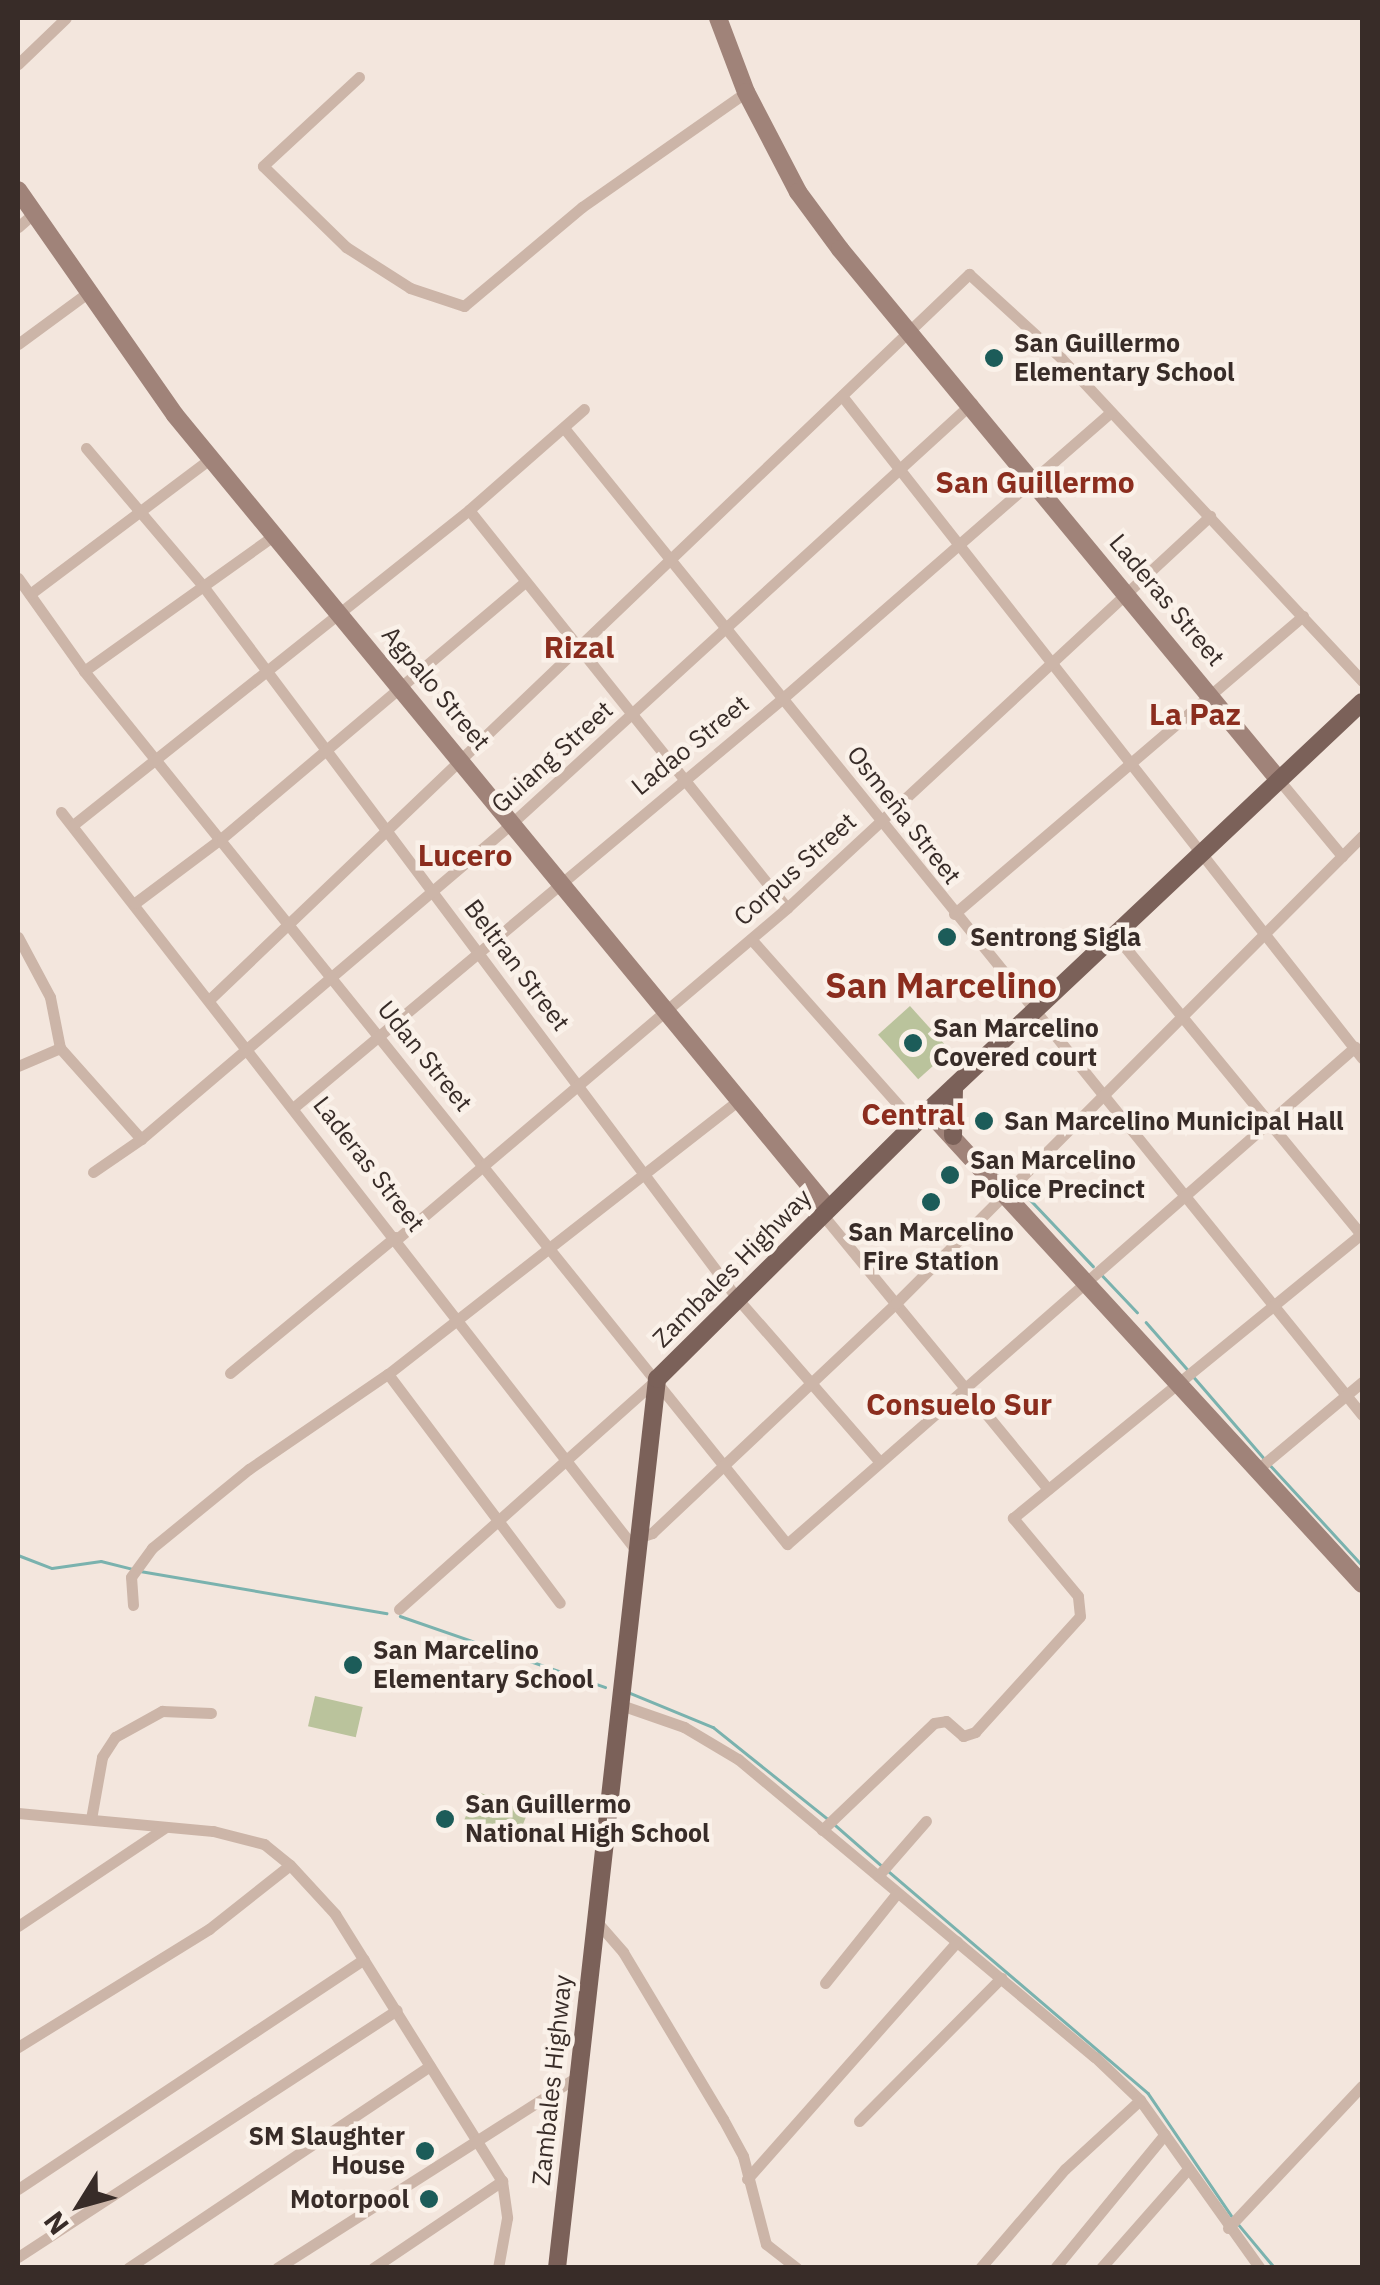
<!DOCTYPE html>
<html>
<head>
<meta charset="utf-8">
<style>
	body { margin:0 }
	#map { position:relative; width:1380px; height:2285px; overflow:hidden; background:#f3e6dd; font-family:"IBM Plex Sans",sans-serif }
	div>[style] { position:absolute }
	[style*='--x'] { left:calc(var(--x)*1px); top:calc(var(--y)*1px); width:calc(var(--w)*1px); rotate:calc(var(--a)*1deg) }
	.green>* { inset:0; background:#bac39c; transform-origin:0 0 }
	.stream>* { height:2.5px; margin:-1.25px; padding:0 1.25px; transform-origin:1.25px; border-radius:1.25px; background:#7ab2ae }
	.street>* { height:11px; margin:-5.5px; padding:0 5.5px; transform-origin:5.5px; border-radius:5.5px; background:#ccb5a8 }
	.secondary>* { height:18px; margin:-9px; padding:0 9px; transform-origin:9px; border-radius:9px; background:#a08379 }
	.primary>* { height:18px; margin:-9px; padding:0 9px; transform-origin:9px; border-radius:9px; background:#7b6159 }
	.dots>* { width:28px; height:28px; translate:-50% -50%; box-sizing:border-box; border:5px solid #faf1e9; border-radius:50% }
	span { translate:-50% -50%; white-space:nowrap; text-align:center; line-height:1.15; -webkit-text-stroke:9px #faf1e9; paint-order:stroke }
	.poi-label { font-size:25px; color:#382c28; font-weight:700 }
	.left { translate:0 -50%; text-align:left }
	.right { translate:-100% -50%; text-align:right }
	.street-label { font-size:25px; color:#382c28 }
	.quarter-label { font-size:30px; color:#8b2d1e; font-weight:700 }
	.district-label { font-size:35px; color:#8b2d1e; font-weight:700 }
	.frame { position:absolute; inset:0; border:20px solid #382c28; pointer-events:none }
	.north { position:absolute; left:30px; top:2155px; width:100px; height:100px; -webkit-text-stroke:8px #faf1e9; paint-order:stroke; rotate:233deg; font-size:28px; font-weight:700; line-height:40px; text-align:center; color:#382c28 }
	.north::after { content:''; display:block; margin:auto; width:35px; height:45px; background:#382c28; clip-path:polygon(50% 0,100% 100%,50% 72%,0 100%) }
</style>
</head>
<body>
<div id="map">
	<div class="green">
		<div style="left:910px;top:1006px;width:60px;height:43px;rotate:48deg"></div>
		<div style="left:315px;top:1696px;width:49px;height:31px;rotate:13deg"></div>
		<div style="left:476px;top:1791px;width:56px;height:32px;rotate:22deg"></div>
	</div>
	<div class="stream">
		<div style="--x:1023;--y:1192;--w:102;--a:46.6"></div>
		<div style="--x:1100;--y:1273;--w:54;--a:46.5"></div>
		<div style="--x:1146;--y:1322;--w:64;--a:48.8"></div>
		<div style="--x:1193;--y:1376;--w:107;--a:49.2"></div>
		<div style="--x:1271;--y:1466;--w:134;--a:47.4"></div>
		<div style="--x:18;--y:1555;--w:36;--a:21"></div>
		<div style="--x:52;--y:1568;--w:49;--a:-8.1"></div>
		<div style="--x:101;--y:1561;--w:32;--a:14"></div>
		<div style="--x:140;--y:1571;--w:250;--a:9.7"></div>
		<div style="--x:400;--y:1616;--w:217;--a:19.1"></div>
		<div style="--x:630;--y:1693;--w:90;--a:22.3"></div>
		<div style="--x:713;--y:1727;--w:147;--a:38.7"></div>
		<div style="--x:834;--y:1824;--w:62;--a:41.1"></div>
		<div style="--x:887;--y:1870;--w:343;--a:40.5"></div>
		<div style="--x:1148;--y:2093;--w:148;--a:55.8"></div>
		<div style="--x:1239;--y:2225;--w:56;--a:50.1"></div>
	</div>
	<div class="street">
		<div style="--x:18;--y:64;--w:66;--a:-43.8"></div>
		<div style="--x:359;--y:77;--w:131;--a:137.2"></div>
		<div style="--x:263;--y:166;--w:116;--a:44.3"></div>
		<div style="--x:346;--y:247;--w:76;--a:32.6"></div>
		<div style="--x:410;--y:288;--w:57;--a:18.4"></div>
		<div style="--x:464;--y:306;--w:154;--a:-40"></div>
		<div style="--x:582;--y:207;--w:200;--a:-35"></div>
		<div style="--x:18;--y:227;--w:20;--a:-41"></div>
		<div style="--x:18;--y:344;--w:84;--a:-36.3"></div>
		<div style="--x:842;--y:396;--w:842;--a:51.85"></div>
		<div style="--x:564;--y:428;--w:1269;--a:51.04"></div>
		<div style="--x:86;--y:448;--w:181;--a:49.7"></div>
		<div style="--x:203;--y:586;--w:889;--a:53.14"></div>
		<div style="--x:736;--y:1297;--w:216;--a:48.9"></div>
		<div style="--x:469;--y:510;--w:509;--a:51.38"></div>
		<div style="--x:18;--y:578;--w:114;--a:54.6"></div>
		<div style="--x:84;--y:671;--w:1121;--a:51.16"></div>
		<div style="--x:787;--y:1544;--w:755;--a:-41.19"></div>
		<div style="--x:30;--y:594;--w:225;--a:-36.9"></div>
		<div style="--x:84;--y:671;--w:232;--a:-35.5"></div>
		<div style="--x:1279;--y:780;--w:99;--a:50.3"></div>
		<div style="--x:61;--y:812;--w:934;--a:52.09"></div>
		<div style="--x:73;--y:825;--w:506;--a:-38.5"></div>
		<div style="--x:469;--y:510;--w:153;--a:-41.3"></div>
		<div style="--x:135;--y:903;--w:109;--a:-36.8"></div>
		<div style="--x:222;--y:838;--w:397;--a:-40.2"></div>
		<div style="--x:954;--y:914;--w:459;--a:-40.5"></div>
		<div style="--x:1115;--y:935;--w:389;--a:50.6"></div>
		<div style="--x:18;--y:937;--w:68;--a:61.9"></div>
		<div style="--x:50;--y:997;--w:52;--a:78.9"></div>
		<div style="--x:751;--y:939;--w:247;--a:48.4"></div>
		<div style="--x:210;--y:999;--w:1050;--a:-43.69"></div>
		<div style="--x:969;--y:274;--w:125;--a:42.4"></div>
		<div style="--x:1061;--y:358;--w:442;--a:47"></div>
		<div style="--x:18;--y:1066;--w:46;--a:-23.2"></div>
		<div style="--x:60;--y:1048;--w:122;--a:48.3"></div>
		<div style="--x:141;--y:1139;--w:487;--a:-40.4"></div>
		<div style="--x:512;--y:823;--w:623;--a:-42.4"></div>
		<div style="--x:293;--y:1108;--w:639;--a:-39.92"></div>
		<div style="--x:783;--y:698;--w:435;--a:-41.1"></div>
		<div style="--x:93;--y:1172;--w:58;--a:-34.5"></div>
		<div style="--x:822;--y:1214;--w:356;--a:50.6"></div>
		<div style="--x:397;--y:1239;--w:512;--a:-40.32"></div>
		<div style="--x:787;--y:908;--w:577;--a:-42.82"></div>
		<div style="--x:230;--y:1373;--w:214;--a:-39.5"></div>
		<div style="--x:388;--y:1374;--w:286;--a:53.1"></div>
		<div style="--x:1258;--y:1469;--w:136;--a:-39.9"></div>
		<div style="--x:637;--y:1538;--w:16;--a:-18"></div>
		<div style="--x:652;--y:1533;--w:335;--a:-43.3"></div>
		<div style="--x:896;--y:1303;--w:660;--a:-45.06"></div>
		<div style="--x:133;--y:1605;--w:28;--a:-94"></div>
		<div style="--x:131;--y:1577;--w:36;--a:-54"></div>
		<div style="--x:152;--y:1548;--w:125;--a:-39.2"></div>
		<div style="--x:249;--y:1469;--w:168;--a:-34.4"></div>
		<div style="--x:388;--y:1374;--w:447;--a:-38"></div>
		<div style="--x:399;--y:1609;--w:346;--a:-41.7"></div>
		<div style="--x:618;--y:1704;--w:70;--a:19.2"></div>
		<div style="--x:684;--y:1727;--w:63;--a:30.7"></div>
		<div style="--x:738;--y:1759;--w:465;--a:39.9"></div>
		<div style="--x:1095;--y:2057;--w:62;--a:43.7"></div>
		<div style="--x:1140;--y:2100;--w:206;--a:54.5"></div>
		<div style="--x:18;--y:1813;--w:196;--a:5.3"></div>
		<div style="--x:213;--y:1831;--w:53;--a:14.3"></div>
		<div style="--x:264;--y:1844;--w:33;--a:39"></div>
		<div style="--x:290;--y:1865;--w:67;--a:47.4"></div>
		<div style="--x:335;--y:1914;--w:315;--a:58"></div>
		<div style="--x:502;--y:2181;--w:37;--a:82"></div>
		<div style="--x:507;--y:2218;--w:51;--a:100.2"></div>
		<div style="--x:91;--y:1819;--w:63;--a:-79.9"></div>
		<div style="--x:102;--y:1757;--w:24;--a:-57"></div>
		<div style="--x:115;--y:1737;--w:54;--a:-29"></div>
		<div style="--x:162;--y:1711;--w:49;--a:2.3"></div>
		<div style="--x:822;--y:1830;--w:155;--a:-43.7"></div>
		<div style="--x:934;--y:1723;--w:12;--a:-9"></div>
		<div style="--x:946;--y:1721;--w:23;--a:41"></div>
		<div style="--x:963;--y:1736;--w:13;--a:-18"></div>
		<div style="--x:975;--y:1732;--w:156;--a:-47.8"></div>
		<div style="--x:1080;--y:1616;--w:20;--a:-96"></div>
		<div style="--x:1078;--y:1596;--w:102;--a:-129.8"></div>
		<div style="--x:1013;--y:1518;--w:451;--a:-39.2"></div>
		<div style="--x:878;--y:1876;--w:73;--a:-48.9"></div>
		<div style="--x:597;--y:1922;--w:40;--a:49"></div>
		<div style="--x:623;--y:1952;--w:195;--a:59.1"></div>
		<div style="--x:723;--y:2119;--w:42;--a:61.6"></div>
		<div style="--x:743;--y:2156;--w:91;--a:75.4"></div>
		<div style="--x:766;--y:2244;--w:39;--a:38"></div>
		<div style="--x:18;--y:1926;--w:178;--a:-33.8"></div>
		<div style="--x:825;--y:1983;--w:115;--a:-51.3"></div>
		<div style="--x:18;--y:2047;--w:225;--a:-31.7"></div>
		<div style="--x:209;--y:1929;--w:103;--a:-38.3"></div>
		<div style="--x:859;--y:2121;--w:202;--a:-45.2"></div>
		<div style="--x:747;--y:2179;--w:317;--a:-48.5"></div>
		<div style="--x:18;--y:2189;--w:415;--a:-33.6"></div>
		<div style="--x:1228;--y:2228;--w:195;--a:-46.7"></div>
		<div style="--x:18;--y:2257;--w:452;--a:-33.1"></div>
		<div style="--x:128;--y:2268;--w:363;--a:-33.8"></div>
		<div style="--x:277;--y:2268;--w:357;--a:-32.5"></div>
		<div style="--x:373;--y:2268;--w:156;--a:-34"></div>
		<div style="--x:980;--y:2268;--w:130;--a:-49.4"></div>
		<div style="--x:1065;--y:2169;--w:102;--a:-42.6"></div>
		<div style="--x:1055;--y:2268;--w:173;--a:-50.6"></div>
		<div style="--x:1101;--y:2268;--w:132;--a:-48.7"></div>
	</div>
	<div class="secondary">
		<div style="--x:718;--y:18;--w:79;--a:69.3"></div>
		<div style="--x:746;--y:92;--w:113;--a:62.5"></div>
		<div style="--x:798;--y:192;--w:71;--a:53.6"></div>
		<div style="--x:840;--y:249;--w:689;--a:50.42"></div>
		<div style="--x:18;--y:190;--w:274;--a:55.1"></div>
		<div style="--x:175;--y:415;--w:1027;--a:50.53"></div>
		<div style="--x:928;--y:1111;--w:642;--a:47.46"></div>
	</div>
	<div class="primary">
		<div style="--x:953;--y:1136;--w:49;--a:-88.8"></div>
		<div style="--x:557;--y:2268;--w:895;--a:-83.58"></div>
		<div style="--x:657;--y:1379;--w:381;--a:-44.7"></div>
		<div style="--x:928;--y:1111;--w:596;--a:-43.3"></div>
	</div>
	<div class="dots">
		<div style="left:994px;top:358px;background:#1c5c59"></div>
		<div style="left:947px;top:937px;background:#1c5c59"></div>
		<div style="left:913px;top:1043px;background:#1c5c59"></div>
		<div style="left:984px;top:1121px;background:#1c5c59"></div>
		<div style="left:950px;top:1175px;background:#1c5c59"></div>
		<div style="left:931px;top:1202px;background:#1c5c59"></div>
		<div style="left:353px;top:1665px;background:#1c5c59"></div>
		<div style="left:445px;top:1819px;background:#1c5c59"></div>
		<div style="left:425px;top:2151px;background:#1c5c59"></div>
		<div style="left:429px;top:2199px;background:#1c5c59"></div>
	</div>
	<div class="poi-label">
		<span class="left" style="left:1014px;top:358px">San Guillermo<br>Elementary School</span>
		<span class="left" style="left:970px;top:937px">Sentrong Sigla</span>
		<span class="left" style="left:933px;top:1043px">San Marcelino<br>Covered court</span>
		<span class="left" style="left:1004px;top:1121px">San Marcelino Municipal Hall</span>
		<span class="left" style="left:970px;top:1175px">San Marcelino<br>Police Precinct</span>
		<span style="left:931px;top:1247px">San Marcelino<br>Fire Station</span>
		<span class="left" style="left:373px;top:1665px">San Marcelino<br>Elementary School</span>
		<span class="left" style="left:465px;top:1819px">San Guillermo<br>National High School</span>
		<span class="right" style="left:405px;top:2151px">SM Slaughter<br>House</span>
		<span class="right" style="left:409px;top:2199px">Motorpool</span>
	</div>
	<div class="street-label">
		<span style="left:1167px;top:600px;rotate:50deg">Laderas Street</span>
		<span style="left:436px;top:688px;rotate:50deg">Agpalo Street</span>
		<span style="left:690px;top:745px;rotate:-39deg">Ladao Street</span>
		<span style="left:552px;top:757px;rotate:-42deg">Guiang Street</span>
		<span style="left:904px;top:815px;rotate:52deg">Osmeña Street</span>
		<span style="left:795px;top:869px;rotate:-42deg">Corpus Street</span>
		<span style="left:517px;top:965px;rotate:53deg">Beltran Street</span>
		<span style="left:425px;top:1056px;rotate:51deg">Udan Street</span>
		<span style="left:369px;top:1164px;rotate:52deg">Laderas Street</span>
		<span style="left:732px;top:1268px;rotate:-45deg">Zambales Highway</span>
		<span style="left:552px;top:2080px;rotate:-84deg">Zambales Highway</span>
	</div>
	<div class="quarter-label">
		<span style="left:1035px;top:482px">San Guillermo</span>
		<span style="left:579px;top:647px">Rizal</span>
		<span style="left:1195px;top:714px">La Paz</span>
		<span style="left:465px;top:855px">Lucero</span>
		<span style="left:913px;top:1114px">Central</span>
		<span style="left:959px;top:1404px">Consuelo Sur</span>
	</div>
	<div class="district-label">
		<span style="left:941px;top:985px">San Marcelino</span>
	</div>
	<div class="frame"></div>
	<div class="north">N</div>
</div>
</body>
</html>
